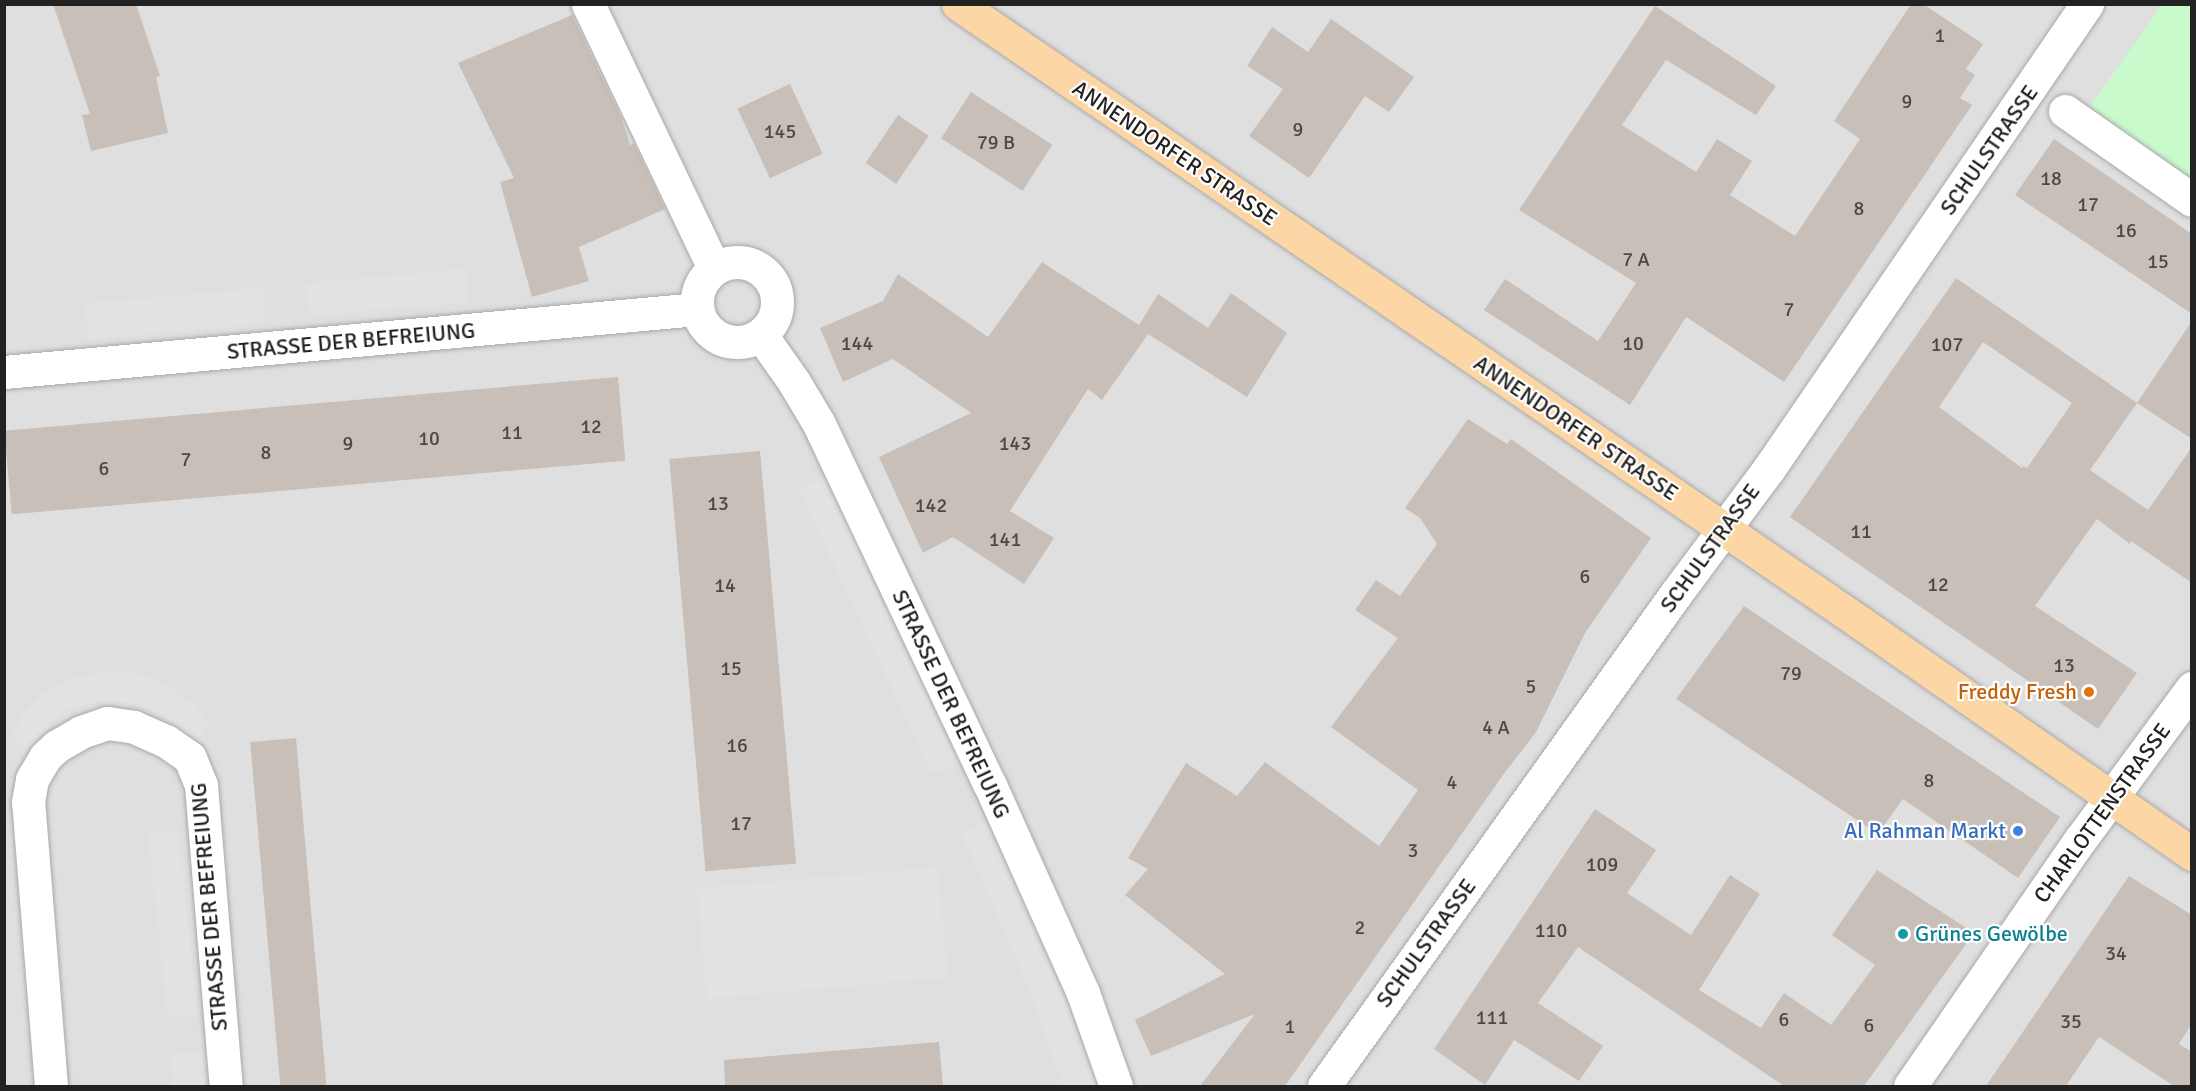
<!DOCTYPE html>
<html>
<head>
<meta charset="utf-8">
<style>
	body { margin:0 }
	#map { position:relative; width:2196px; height:1091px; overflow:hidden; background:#f2efe9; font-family:Signika,sans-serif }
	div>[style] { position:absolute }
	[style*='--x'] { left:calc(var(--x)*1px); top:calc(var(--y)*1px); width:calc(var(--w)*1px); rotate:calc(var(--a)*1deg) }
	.residential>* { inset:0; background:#e0dfdf; transform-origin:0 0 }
	.park>* { inset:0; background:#c8facc }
	.parking>* { inset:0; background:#e2e2e2; transform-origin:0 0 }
	.building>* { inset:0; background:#c7bfb8; transform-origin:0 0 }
	.roads { filter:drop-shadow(0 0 2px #a9a9a9) drop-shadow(0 0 2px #a9a9a9) }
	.minor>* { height:33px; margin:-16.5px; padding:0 16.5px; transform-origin:16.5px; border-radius:16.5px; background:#fff }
	.minor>.ring { margin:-16.5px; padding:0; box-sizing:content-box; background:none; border:33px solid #fff; border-radius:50% }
	.major>* { height:33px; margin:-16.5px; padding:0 16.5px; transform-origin:16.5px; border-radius:16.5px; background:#fcd6a4 }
	.dots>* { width:16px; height:16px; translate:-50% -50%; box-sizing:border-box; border:3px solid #fff; border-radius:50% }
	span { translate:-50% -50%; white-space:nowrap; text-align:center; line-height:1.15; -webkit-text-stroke:4.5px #fff; paint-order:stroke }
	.number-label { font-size:20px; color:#4b4948 }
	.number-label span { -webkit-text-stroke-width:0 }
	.street-label { font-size:22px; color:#222 }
	.food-label { font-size:22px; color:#c56008 }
	.right { translate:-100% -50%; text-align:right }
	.shop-label { font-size:22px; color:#366cbe }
	.culture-label { font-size:22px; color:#0d838f }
	.left { translate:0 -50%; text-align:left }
	.frame { position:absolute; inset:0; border:6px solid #222; pointer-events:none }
</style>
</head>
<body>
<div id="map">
	<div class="residential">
		<div style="left:5px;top:5px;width:2186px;height:1081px"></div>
	</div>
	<div class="park">
		<div style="clip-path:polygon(2162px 5px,2191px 5px,2191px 180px,2089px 108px)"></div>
	</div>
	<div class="parking">
		<div style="left:465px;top:269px;width:33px;height:160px;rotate:85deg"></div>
		<div style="left:263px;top:288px;width:36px;height:179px;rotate:85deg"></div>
		<div style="left:828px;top:476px;width:315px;height:32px;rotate:65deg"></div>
		<div style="clip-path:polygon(114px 670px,141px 674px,170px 688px,196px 706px,211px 724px,193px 744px,164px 717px,134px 703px,104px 700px,73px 707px,54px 719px,26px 750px,12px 737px,22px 714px,41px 695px,75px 678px)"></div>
		<div style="clip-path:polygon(988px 822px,1062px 983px,1097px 1086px,1063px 1086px,1032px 996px,961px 832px)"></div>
		<div style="left:178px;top:830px;width:186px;height:30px;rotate:84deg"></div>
		<div style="left:938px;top:867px;width:111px;height:242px;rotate:85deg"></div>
		<div style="left:202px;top:1052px;width:34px;height:32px;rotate:85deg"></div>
	</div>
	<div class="building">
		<div style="clip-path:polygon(53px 4px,136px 4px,160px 76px,156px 77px,168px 133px,91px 151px,82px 115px,90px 114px)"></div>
		<div style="clip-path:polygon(1911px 4px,1923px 4px,1983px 44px,1966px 69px,1975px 75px,1960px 98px,1972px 105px,1784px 382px,1686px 317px,1630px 405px,1484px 310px,1505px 279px,1598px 341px,1636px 283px,1519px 210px,1655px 6px,1776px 86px,1756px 115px,1666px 60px,1622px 125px,1696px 172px,1717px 139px,1752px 161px,1730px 195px,1795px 236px,1860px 139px,1834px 121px)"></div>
		<div style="clip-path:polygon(572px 15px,621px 117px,630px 145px,634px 144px,665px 209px,579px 247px,589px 281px,532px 297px,500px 182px,514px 178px,458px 63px)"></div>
		<div style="clip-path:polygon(1331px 19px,1414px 77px,1389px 112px,1365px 96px,1309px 178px,1249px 136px,1283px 89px,1247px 66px,1272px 27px,1308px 52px)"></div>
		<div style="left:790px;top:84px;width:77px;height:58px;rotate:65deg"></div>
		<div style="left:971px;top:92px;width:97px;height:55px;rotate:33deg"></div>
		<div style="left:898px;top:115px;width:37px;height:58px;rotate:34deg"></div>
		<div style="clip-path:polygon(2054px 139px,2192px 234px,2192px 314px,2015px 195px)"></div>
		<div style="clip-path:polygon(1042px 262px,1139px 325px,1158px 294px,1208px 328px,1231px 293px,1287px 333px,1247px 397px,1148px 334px,1102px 400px,1088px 389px,1010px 511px,1054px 538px,1024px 584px,953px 537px,923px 553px,879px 457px,971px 413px,893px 359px,843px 382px,820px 328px,883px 301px,898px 274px,988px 337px)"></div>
		<div style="clip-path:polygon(evenodd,1956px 278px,2137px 403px,2090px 470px,2148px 510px,2192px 447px,2192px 583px,2131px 541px,2130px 544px,2097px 519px,2035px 606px,2137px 673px,2098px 729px,1790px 517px,1956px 278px,1983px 342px,2072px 403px,2027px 468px,2023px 466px,2022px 468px,1939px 407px,1983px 342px)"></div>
		<div style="clip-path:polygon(2192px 321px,2192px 439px,2137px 403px)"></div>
		<div style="left:618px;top:377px;width:84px;height:616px;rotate:85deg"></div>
		<div style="clip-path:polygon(1468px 419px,1507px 444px,1511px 439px,1651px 538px,1585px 633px,1536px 732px,1503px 775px,1285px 1086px,1200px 1086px,1255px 1014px,1151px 1056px,1135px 1020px,1225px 974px,1125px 895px,1148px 869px,1128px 858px,1186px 763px,1237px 796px,1265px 762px,1379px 846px,1418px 790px,1331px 727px,1398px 638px,1355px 610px,1376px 580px,1400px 596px,1437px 544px,1420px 518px,1405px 508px)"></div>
		<div style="left:760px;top:451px;width:414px;height:91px;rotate:85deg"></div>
		<div style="clip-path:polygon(1744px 606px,2060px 817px,2018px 878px,1903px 799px,1878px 834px,1676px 699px)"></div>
		<div style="left:296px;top:738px;width:349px;height:46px;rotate:85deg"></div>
		<div style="clip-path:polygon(1595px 809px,1656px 850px,1627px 893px,1691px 935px,1730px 875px,1760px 894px,1699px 990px,1761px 1028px,1784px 993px,1831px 1025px,1875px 965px,1832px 935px,1877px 870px,1974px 933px,1864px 1086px,1784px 1086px,1578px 947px,1538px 1003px,1603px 1046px,1579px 1081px,1514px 1040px,1485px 1085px,1434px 1049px)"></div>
		<div style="clip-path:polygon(2129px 876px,2192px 915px,2192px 1023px,2179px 1044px,2192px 1052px,2192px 1086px,2174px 1086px,2099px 1037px,2066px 1086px,1986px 1086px)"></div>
		<div style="clip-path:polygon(939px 1042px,943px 1086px,725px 1086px,724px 1060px)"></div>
	</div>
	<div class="roads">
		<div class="minor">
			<div style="--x:588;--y:4;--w:293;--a:64.5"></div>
			<div style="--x:2065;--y:111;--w:155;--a:35"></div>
			<div class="ring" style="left:697px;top:262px;width:47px;height:47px"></div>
			<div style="--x:761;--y:335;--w:57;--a:54.9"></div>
			<div style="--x:794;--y:382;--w:49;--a:59.2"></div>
			<div style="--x:819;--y:424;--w:399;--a:64.7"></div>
			<div style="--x:990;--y:785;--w:228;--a:65.9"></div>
			<div style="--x:1083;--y:993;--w:99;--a:70.5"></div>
			<div style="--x:4;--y:372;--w:696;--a:-5.19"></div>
			<div style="--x:51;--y:1086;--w:285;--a:-94.6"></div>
			<div style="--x:28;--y:802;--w:23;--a:-80"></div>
			<div style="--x:32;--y:779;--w:26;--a:-59"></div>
			<div style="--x:45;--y:757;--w:16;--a:-43"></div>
			<div style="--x:57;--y:746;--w:28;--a:-30"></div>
			<div style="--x:81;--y:732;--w:28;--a:-19"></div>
			<div style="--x:107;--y:723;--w:27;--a:8"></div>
			<div style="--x:134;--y:727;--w:35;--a:24"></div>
			<div style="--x:166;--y:741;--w:29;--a:35"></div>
			<div style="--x:190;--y:758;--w:29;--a:68"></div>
			<div style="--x:201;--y:785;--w:302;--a:85.3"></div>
			<div style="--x:1324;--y:1086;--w:604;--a:-54.44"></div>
			<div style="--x:1675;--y:595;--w:156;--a:-53.4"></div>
			<div style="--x:1768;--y:470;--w:565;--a:-55.61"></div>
			<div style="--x:1910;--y:1086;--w:299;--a:-55.4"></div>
			<div style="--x:2080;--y:840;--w:189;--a:-53.6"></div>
		</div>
		<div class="major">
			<div style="--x:958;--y:4;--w:1095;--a:34.43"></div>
			<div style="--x:1861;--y:623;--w:404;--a:34.9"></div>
		</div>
	</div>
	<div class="dots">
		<div style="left:2089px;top:692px;background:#e8710a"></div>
		<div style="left:2018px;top:831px;background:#3f7fe0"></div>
		<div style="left:1903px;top:934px;background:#0f9aa8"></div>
	</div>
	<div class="number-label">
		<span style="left:1940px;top:35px">1</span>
		<span style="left:1907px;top:101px">9</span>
		<span style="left:1298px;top:129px">9</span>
		<span style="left:780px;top:131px">145</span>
		<span style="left:996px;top:142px">79 B</span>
		<span style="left:2051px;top:178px">18</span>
		<span style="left:2088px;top:204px">17</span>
		<span style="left:1859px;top:208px">8</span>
		<span style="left:2126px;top:230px">16</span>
		<span style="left:1636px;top:259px">7 A</span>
		<span style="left:2158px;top:261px">15</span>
		<span style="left:1789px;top:309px">7</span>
		<span style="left:857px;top:343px">144</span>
		<span style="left:1633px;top:343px">10</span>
		<span style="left:1947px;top:344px">107</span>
		<span style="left:591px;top:426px">12</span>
		<span style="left:512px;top:432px">11</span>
		<span style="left:429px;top:438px">10</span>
		<span style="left:348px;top:443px">9</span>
		<span style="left:1015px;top:443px">143</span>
		<span style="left:266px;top:452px">8</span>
		<span style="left:186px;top:459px">7</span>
		<span style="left:104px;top:468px">6</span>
		<span style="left:718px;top:503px">13</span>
		<span style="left:931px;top:505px">142</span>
		<span style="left:1861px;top:531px">11</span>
		<span style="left:1005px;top:539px">141</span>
		<span style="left:1585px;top:576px">6</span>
		<span style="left:1938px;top:584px">12</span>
		<span style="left:725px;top:585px">14</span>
		<span style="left:2064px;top:665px">13</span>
		<span style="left:731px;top:668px">15</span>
		<span style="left:1791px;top:673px">79</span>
		<span style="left:1531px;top:686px">5</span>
		<span style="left:1496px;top:727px">4 A</span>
		<span style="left:737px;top:745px">16</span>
		<span style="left:1929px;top:780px">8</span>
		<span style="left:1452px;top:782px">4</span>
		<span style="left:741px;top:823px">17</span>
		<span style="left:1413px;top:850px">3</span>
		<span style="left:1602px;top:864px">109</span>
		<span style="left:1360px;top:927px">2</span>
		<span style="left:1551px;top:930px">110</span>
		<span style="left:2116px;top:953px">34</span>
		<span style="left:1492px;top:1017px">111</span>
		<span style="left:1784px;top:1019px">6</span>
		<span style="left:2071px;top:1021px">35</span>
		<span style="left:1869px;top:1025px">6</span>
		<span style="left:1290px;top:1026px">1</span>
	</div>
	<div class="street-label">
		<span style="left:1989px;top:150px;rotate:-55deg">SCHULSTRASSE</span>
		<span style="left:1175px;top:153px;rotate:34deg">ANNENDORFER STRASSE</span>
		<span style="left:351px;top:341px;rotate:-5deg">STRASSE DER BEFREIUNG</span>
		<span style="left:1576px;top:428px;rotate:34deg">ANNENDORFER STRASSE</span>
		<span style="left:1710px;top:548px;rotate:-54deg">SCHULSTRASSE</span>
		<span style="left:951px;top:704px;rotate:65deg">STRASSE DER BEFREIUNG</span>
		<span style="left:2102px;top:813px;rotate:-54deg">CHARLOTTENSTRASSE</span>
		<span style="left:209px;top:907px;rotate:-95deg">STRASSE DER BEFREIUNG</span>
		<span style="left:1426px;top:943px;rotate:-54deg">SCHULSTRASSE</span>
	</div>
	<div class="food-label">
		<span class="right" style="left:2077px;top:692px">Freddy Fresh</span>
	</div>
	<div class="shop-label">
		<span class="right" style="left:2006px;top:831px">Al Rahman Markt</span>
	</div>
	<div class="culture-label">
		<span class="left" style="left:1915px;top:934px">Grünes Gewölbe</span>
	</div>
	<div class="frame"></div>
</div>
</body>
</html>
